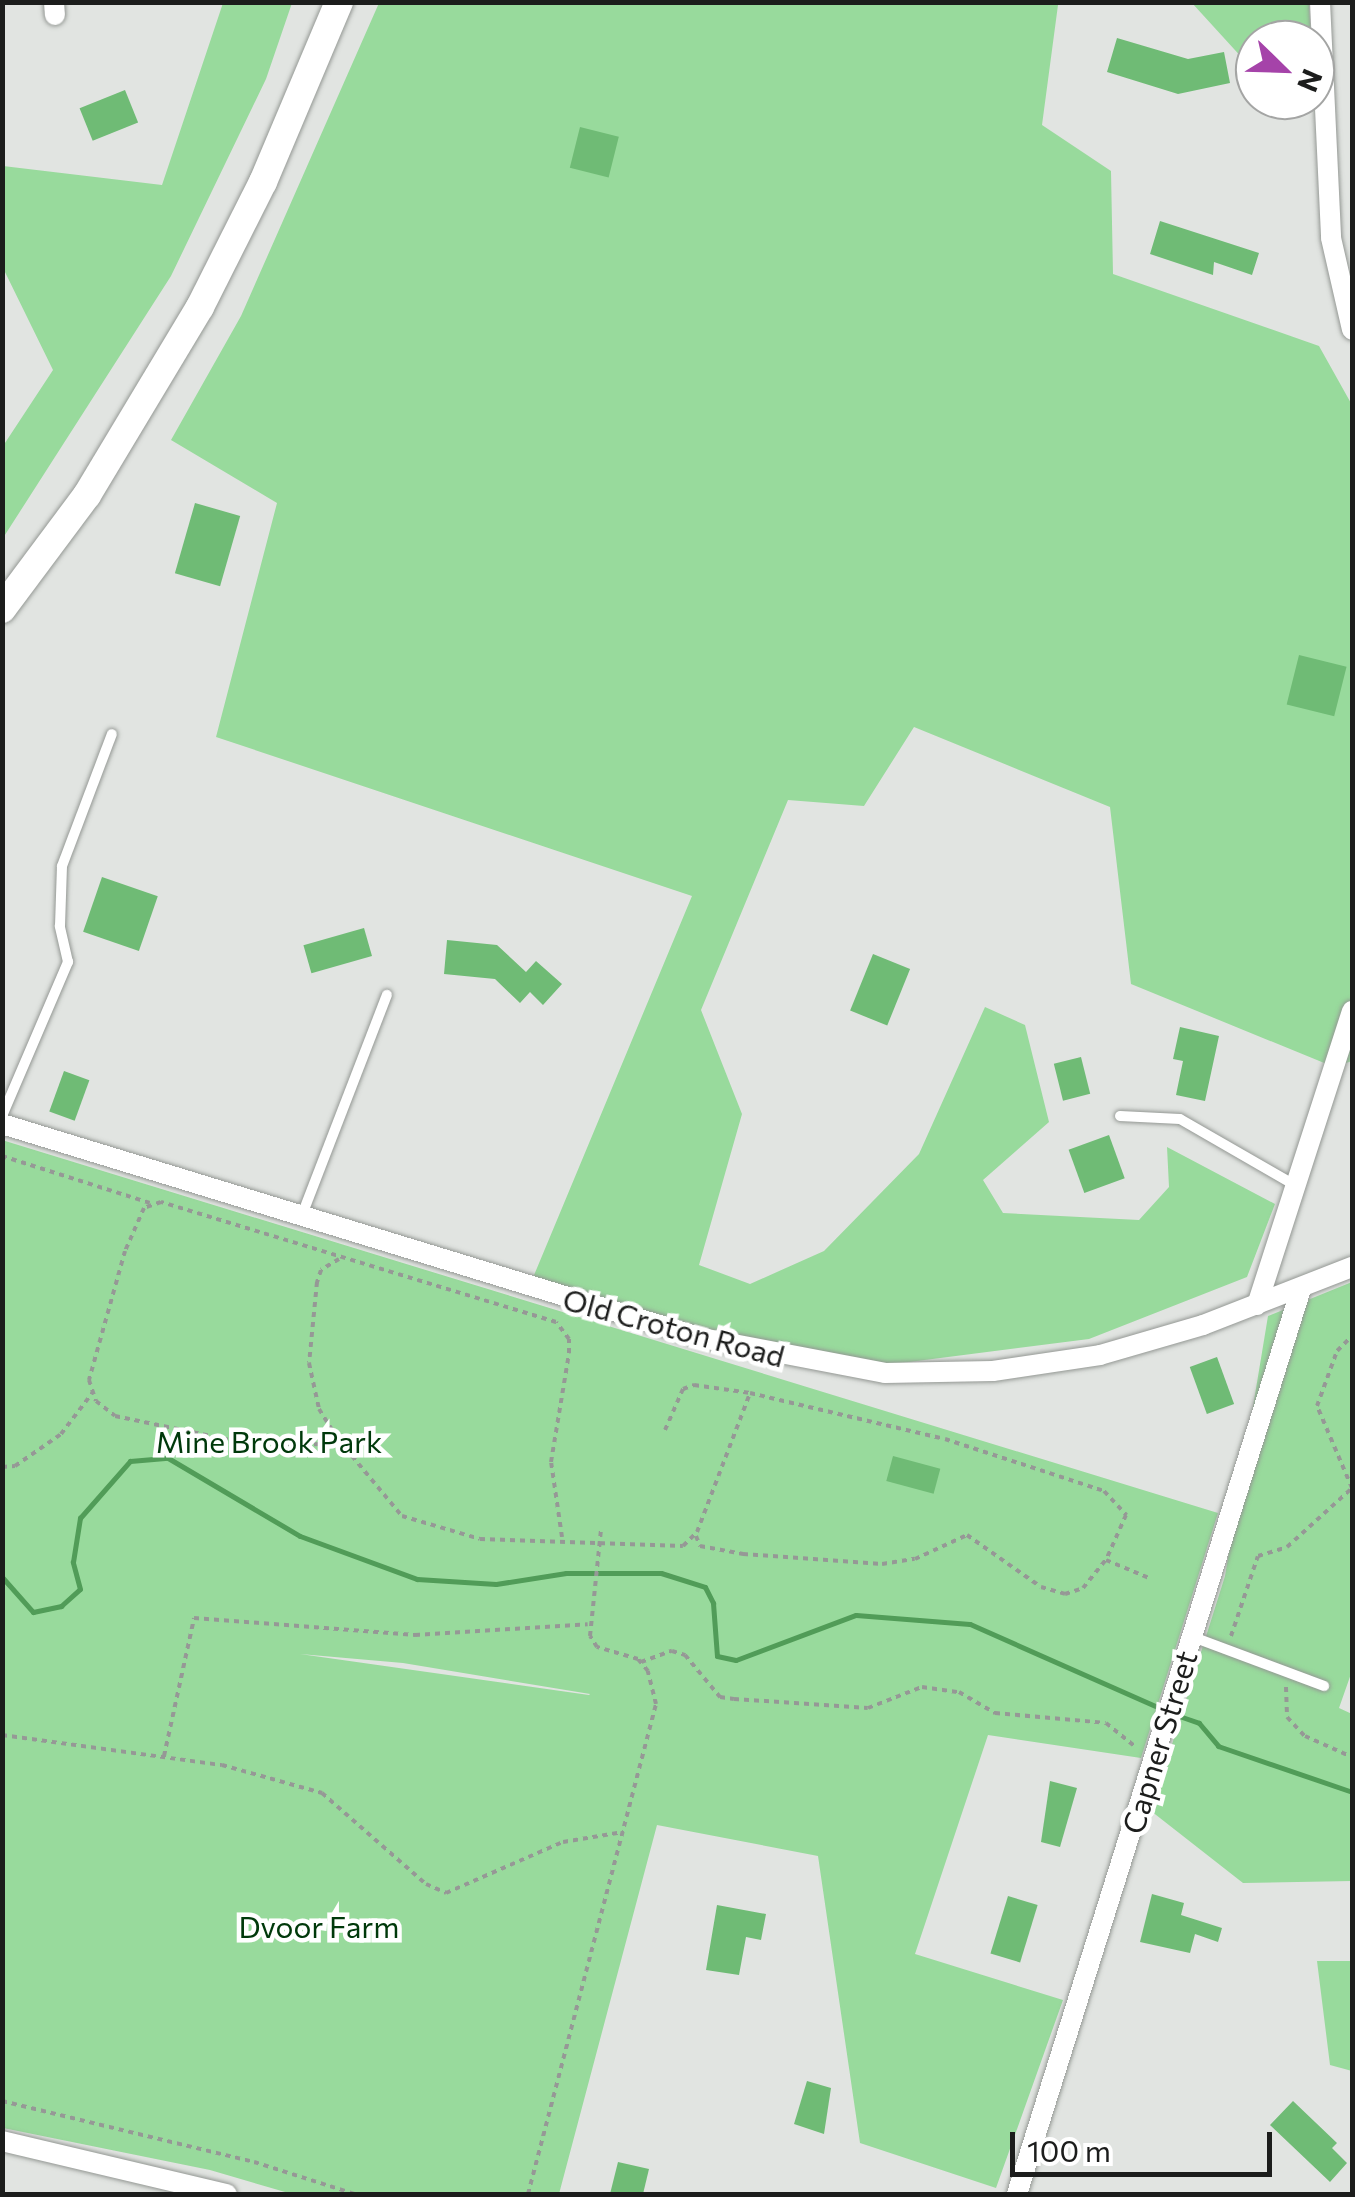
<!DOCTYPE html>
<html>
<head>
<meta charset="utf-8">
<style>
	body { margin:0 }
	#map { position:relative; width:1355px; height:2197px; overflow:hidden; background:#e1e4e1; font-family:Commissioner,sans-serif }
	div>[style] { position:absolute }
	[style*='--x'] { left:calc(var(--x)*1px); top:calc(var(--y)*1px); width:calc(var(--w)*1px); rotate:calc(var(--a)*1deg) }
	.green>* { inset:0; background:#98da9c }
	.stream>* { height:5px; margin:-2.5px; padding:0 2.5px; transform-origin:2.5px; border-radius:2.5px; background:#519c58 }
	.building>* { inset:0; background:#6fbb75; transform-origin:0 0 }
	.path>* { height:4px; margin-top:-2px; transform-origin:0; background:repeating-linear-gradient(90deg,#969896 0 5px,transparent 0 10px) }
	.roads { filter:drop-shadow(0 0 2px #949894) drop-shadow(0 0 2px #949894) }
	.lane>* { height:10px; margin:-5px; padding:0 5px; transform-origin:5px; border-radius:5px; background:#fff }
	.street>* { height:20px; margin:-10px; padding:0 10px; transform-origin:10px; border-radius:10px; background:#fff }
	.secondary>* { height:28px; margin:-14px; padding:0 14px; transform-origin:14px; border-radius:14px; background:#fff }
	span { translate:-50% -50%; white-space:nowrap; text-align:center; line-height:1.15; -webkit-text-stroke:9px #fff; paint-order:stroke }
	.street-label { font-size:30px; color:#1c1d1c }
	.park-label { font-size:30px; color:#00390b }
	.frame { position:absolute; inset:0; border:5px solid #1c1d1c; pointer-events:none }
	.north { position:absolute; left:1235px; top:20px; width:100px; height:100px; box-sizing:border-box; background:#fff; border:2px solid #a4a5a4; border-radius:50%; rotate:113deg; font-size:28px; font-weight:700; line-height:40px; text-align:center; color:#1c1d1c }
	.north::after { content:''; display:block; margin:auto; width:35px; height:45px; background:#a543a9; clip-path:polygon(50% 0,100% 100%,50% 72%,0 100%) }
	.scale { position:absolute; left:1010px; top:2132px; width:262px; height:45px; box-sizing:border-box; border:5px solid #1c1d1c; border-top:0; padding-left:12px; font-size:30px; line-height:35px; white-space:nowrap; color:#1c1d1c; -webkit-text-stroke:8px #fff; paint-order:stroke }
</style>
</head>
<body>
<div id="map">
	<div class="green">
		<div style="clip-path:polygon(223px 3px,292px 3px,266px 79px,171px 276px,3px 538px,3px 446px,53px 370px,3px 268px,3px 166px,162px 185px)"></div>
		<div style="clip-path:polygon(379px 3px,1166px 3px,1058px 5px,1042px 125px,1111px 171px,1113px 274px,1319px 346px,1352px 405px,1352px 1061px,1334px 1067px,1131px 984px,1110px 807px,914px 727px,864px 806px,788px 800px,701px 1010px,742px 1114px,699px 1265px,750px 1284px,824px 1251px,919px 1154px,985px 1007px,1025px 1025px,1049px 1122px,983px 1180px,1003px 1213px,1139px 1220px,1169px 1187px,1167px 1147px,1275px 1204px,1247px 1277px,1089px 1339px,847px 1370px,532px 1280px,692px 896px,216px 737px,277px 503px,171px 440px,241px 316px)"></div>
		<div style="clip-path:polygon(1192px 3px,1309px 3px,1311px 40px,1255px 40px,1255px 72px)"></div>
		<div style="clip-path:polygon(evenodd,2px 1140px,1218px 1513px,1141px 1758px,988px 1735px,915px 1954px,1063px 2000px,996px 2188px,860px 2143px,818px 1856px,657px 1825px,559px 2194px,292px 2194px,210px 2170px,3px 2128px,2px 1140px,300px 1654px,403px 1663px,590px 1694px,589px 1695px,300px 1654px)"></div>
		<div style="clip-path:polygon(1352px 1282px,1352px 1671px,1339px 1708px,1352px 1714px,1352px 1881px,1243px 1883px,1151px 1811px,1225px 1576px,1268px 1316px)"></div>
		<div style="clip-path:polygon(1317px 1961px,1352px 1961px,1352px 2071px,1330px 2065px)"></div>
	</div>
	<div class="stream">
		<div style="--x:2;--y:1577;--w:47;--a:48.5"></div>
		<div style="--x:33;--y:1612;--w:29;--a:-12"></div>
		<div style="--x:61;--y:1606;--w:25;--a:-42"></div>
		<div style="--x:80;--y:1589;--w:28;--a:-105"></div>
		<div style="--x:73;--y:1562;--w:45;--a:-81"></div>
		<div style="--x:80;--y:1518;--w:76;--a:-48.7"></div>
		<div style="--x:130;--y:1461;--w:38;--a:-5"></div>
		<div style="--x:168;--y:1458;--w:153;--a:30.6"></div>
		<div style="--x:300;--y:1536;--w:125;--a:20.2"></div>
		<div style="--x:417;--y:1579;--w:79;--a:3.6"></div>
		<div style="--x:496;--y:1584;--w:71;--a:-8.9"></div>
		<div style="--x:566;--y:1573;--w:95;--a:0"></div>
		<div style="--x:661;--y:1573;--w:46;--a:17.7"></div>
		<div style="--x:705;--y:1587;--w:18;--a:63"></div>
		<div style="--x:713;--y:1603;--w:53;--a:85.7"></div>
		<div style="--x:717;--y:1656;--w:19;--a:12"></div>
		<div style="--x:736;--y:1660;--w:128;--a:-20.6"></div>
		<div style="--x:856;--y:1615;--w:114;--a:4.5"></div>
		<div style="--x:970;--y:1624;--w:202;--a:23.9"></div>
		<div style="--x:1182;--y:1717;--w:18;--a:19"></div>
		<div style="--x:1199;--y:1723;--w:30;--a:50"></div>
		<div style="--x:1218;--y:1746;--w:142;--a:18.9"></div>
	</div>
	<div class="building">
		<div style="clip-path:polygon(1117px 38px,1188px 59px,1224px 52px,1230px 83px,1178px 94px,1107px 72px)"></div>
		<div style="left:125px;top:90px;width:35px;height:49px;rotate:68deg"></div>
		<div style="left:580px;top:127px;width:40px;height:42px;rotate:14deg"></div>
		<div style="clip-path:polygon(1160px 221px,1259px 253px,1252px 275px,1214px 262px,1213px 275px,1150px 254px)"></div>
		<div style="left:195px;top:503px;width:47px;height:73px;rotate:16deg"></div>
		<div style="left:1299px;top:655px;width:49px;height:51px;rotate:14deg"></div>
		<div style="left:102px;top:877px;width:59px;height:58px;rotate:19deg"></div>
		<div style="left:364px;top:928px;width:29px;height:63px;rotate:74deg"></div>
		<div style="clip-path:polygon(447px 940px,497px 945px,526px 972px,536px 961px,562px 984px,543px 1005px,530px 992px,520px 1003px,495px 979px,444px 974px)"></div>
		<div style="left:873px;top:954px;width:40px;height:61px;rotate:22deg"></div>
		<div style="clip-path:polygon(1180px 1027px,1219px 1036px,1205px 1101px,1176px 1095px,1183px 1061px,1173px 1059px)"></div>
		<div style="left:1081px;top:1057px;width:38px;height:28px;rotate:76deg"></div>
		<div style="left:64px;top:1071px;width:27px;height:43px;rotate:20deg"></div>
		<div style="left:1109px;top:1135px;width:46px;height:43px;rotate:70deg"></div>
		<div style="left:1217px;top:1357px;width:50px;height:29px;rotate:70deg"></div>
		<div style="left:893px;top:1456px;width:49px;height:26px;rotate:15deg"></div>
		<div style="clip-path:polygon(1050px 1781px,1077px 1788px,1060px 1847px,1041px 1842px)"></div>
		<div style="clip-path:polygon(1152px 1894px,1184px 1903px,1181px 1915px,1222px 1928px,1218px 1942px,1195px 1934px,1190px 1953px,1140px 1942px)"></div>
		<div style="left:1008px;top:1896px;width:31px;height:60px;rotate:17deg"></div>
		<div style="clip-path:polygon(717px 1905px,766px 1914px,761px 1940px,746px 1937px,739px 1975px,706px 1970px)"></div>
		<div style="clip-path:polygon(807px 2081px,831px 2088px,824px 2134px,794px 2124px)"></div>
		<div style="clip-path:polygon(1293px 2101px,1337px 2143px,1332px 2148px,1347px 2163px,1330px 2182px,1270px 2125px)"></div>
		<div style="clip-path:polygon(618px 2162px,649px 2169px,643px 2194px,610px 2194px)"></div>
	</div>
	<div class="path">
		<div style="--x:2;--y:1156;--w:155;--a:17.6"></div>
		<div style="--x:339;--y:1259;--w:21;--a:149"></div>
		<div style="--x:321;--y:1270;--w:13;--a:108"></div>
		<div style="--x:317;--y:1282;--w:81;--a:95.6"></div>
		<div style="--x:309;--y:1363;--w:47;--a:77.7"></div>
		<div style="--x:319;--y:1409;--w:47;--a:58"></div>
		<div style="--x:665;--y:1430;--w:45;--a:-66.3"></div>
		<div style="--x:683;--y:1389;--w:12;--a:-20"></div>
		<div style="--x:694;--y:1385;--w:57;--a:8.1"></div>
		<div style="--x:2;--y:1467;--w:13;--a:-4"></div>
		<div style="--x:15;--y:1466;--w:56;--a:-34.8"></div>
		<div style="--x:61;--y:1434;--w:53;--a:-52.7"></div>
		<div style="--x:1352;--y:1488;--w:89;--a:-113.1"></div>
		<div style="--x:1317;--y:1406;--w:59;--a:-70"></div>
		<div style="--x:1337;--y:1351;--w:21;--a:-45"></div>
		<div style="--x:696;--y:1536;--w:11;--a:68"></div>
		<div style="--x:700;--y:1546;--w:44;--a:10.5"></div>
		<div style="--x:743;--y:1554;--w:139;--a:4.1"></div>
		<div style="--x:882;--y:1564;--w:33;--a:-9"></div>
		<div style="--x:915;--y:1559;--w:57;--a:-24.8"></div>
		<div style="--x:967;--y:1535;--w:90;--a:35.1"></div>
		<div style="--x:1041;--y:1587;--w:25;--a:16"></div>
		<div style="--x:1065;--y:1594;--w:19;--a:-18"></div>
		<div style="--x:1083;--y:1588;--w:36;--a:-51"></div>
		<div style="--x:562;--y:1537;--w:76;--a:-98.3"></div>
		<div style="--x:551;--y:1462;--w:110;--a:-80.6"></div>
		<div style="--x:569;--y:1353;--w:14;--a:-90"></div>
		<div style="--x:569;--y:1339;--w:21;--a:-127"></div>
		<div style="--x:556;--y:1322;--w:413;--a:-163.1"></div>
		<div style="--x:161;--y:1202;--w:18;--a:161"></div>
		<div style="--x:144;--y:1208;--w:47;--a:113.8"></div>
		<div style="--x:125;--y:1251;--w:134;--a:105.6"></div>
		<div style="--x:89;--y:1380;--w:22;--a:72"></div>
		<div style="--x:96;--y:1401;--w:24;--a:38"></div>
		<div style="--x:115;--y:1416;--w:142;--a:11.8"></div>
		<div style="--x:254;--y:1445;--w:76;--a:-0.8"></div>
		<div style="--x:330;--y:1444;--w:25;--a:29"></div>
		<div style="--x:352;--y:1456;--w:78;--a:50.2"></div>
		<div style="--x:402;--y:1516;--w:81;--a:16.4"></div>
		<div style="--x:480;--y:1539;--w:203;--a:2"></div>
		<div style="--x:683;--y:1546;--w:20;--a:-45"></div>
		<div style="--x:697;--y:1532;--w:149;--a:-69.1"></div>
		<div style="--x:750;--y:1393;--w:200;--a:13.3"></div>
		<div style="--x:945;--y:1439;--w:167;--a:18.1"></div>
		<div style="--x:1104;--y:1491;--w:33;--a:47"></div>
		<div style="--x:1126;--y:1515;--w:49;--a:114"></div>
		<div style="--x:1106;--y:1560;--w:47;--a:22.7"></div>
		<div style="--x:1231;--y:1636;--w:84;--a:-71.4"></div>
		<div style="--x:1258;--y:1556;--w:30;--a:-17"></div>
		<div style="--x:1287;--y:1547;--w:88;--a:-42.2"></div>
		<div style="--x:641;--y:1662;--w:33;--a:-20"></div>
		<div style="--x:672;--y:1651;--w:14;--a:17"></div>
		<div style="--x:685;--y:1655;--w:55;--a:50.2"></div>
		<div style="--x:720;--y:1697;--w:14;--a:8"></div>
		<div style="--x:734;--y:1699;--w:134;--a:3.8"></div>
		<div style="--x:868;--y:1708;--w:58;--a:-21.3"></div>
		<div style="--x:922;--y:1687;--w:37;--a:8"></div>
		<div style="--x:959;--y:1692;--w:42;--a:30.3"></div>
		<div style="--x:995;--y:1713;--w:111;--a:5.1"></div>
		<div style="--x:1106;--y:1723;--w:38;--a:39"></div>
		<div style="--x:1286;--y:1687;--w:30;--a:88"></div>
		<div style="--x:1287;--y:1717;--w:26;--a:47"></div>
		<div style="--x:1305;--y:1736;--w:51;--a:24.1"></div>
		<div style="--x:2;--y:1735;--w:222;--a:7.8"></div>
		<div style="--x:222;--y:1765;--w:104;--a:15.6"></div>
		<div style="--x:322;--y:1793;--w:138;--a:41.2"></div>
		<div style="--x:426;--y:1884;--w:22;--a:24"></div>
		<div style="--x:446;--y:1893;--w:128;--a:-23.6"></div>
		<div style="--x:563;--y:1842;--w:61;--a:-9.5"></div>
		<div style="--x:164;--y:1756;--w:141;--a:-77.7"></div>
		<div style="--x:194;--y:1618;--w:222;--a:4.4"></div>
		<div style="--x:415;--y:1635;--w:173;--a:-3.6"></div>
		<div style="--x:2;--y:2101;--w:259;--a:13.6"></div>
		<div style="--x:254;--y:2162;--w:106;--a:17.6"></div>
		<div style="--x:528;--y:2194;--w:506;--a:-75.36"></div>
		<div style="--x:656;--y:1704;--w:34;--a:-104"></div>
		<div style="--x:648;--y:1671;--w:16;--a:-130"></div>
		<div style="--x:638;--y:1659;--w:43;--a:-163.7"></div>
		<div style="--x:597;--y:1647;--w:13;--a:-122"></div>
		<div style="--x:590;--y:1636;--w:108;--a:-84.1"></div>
	</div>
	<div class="roads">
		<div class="lane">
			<div style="--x:2;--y:1116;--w:168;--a:-66.8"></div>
			<div style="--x:68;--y:962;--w:37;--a:-103"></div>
			<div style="--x:60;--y:926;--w:60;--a:-88.1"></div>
			<div style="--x:62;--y:866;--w:141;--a:-69.3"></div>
			<div style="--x:1120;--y:1116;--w:60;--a:2.9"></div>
			<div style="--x:1180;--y:1119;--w:133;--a:29.9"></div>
			<div style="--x:302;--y:1215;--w:236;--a:-68.9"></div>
			<div style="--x:1193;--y:1637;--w:140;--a:20.5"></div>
		</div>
		<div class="street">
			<div style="--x:54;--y:2;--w:13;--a:86"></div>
			<div style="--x:1320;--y:2;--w:236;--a:87.3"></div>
			<div style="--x:1331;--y:238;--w:94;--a:77.1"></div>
			<div style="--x:2;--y:1124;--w:732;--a:17"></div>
			<div style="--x:702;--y:1338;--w:186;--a:10.8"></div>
			<div style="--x:885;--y:1373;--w:108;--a:-1.1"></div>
			<div style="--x:993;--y:1371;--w:108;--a:-8.5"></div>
			<div style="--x:1100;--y:1355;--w:107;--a:-16.2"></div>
			<div style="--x:1203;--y:1325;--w:160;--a:-21.3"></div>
			<div style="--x:1257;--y:1305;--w:309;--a:-72.1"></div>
			<div style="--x:2;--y:2141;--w:231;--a:13.3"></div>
			<div style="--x:1017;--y:2194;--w:949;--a:-72.58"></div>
		</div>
		<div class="secondary">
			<div style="--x:2;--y:609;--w:142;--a:-53.3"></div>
			<div style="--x:87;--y:495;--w:219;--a:-59"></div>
			<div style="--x:200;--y:307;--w:140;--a:-63.3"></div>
			<div style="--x:263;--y:182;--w:195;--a:-67.1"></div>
		</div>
	</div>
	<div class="street-label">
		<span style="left:674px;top:1327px;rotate:15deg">Old Croton Road</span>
		<span style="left:1159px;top:1742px;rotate:-73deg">Capner Street</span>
	</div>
	<div class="park-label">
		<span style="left:269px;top:1441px">Mine Brook Park</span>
		<span style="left:319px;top:1926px">Dvoor Farm</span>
	</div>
	<div class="frame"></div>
	<div class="north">N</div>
	<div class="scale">100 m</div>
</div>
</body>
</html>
